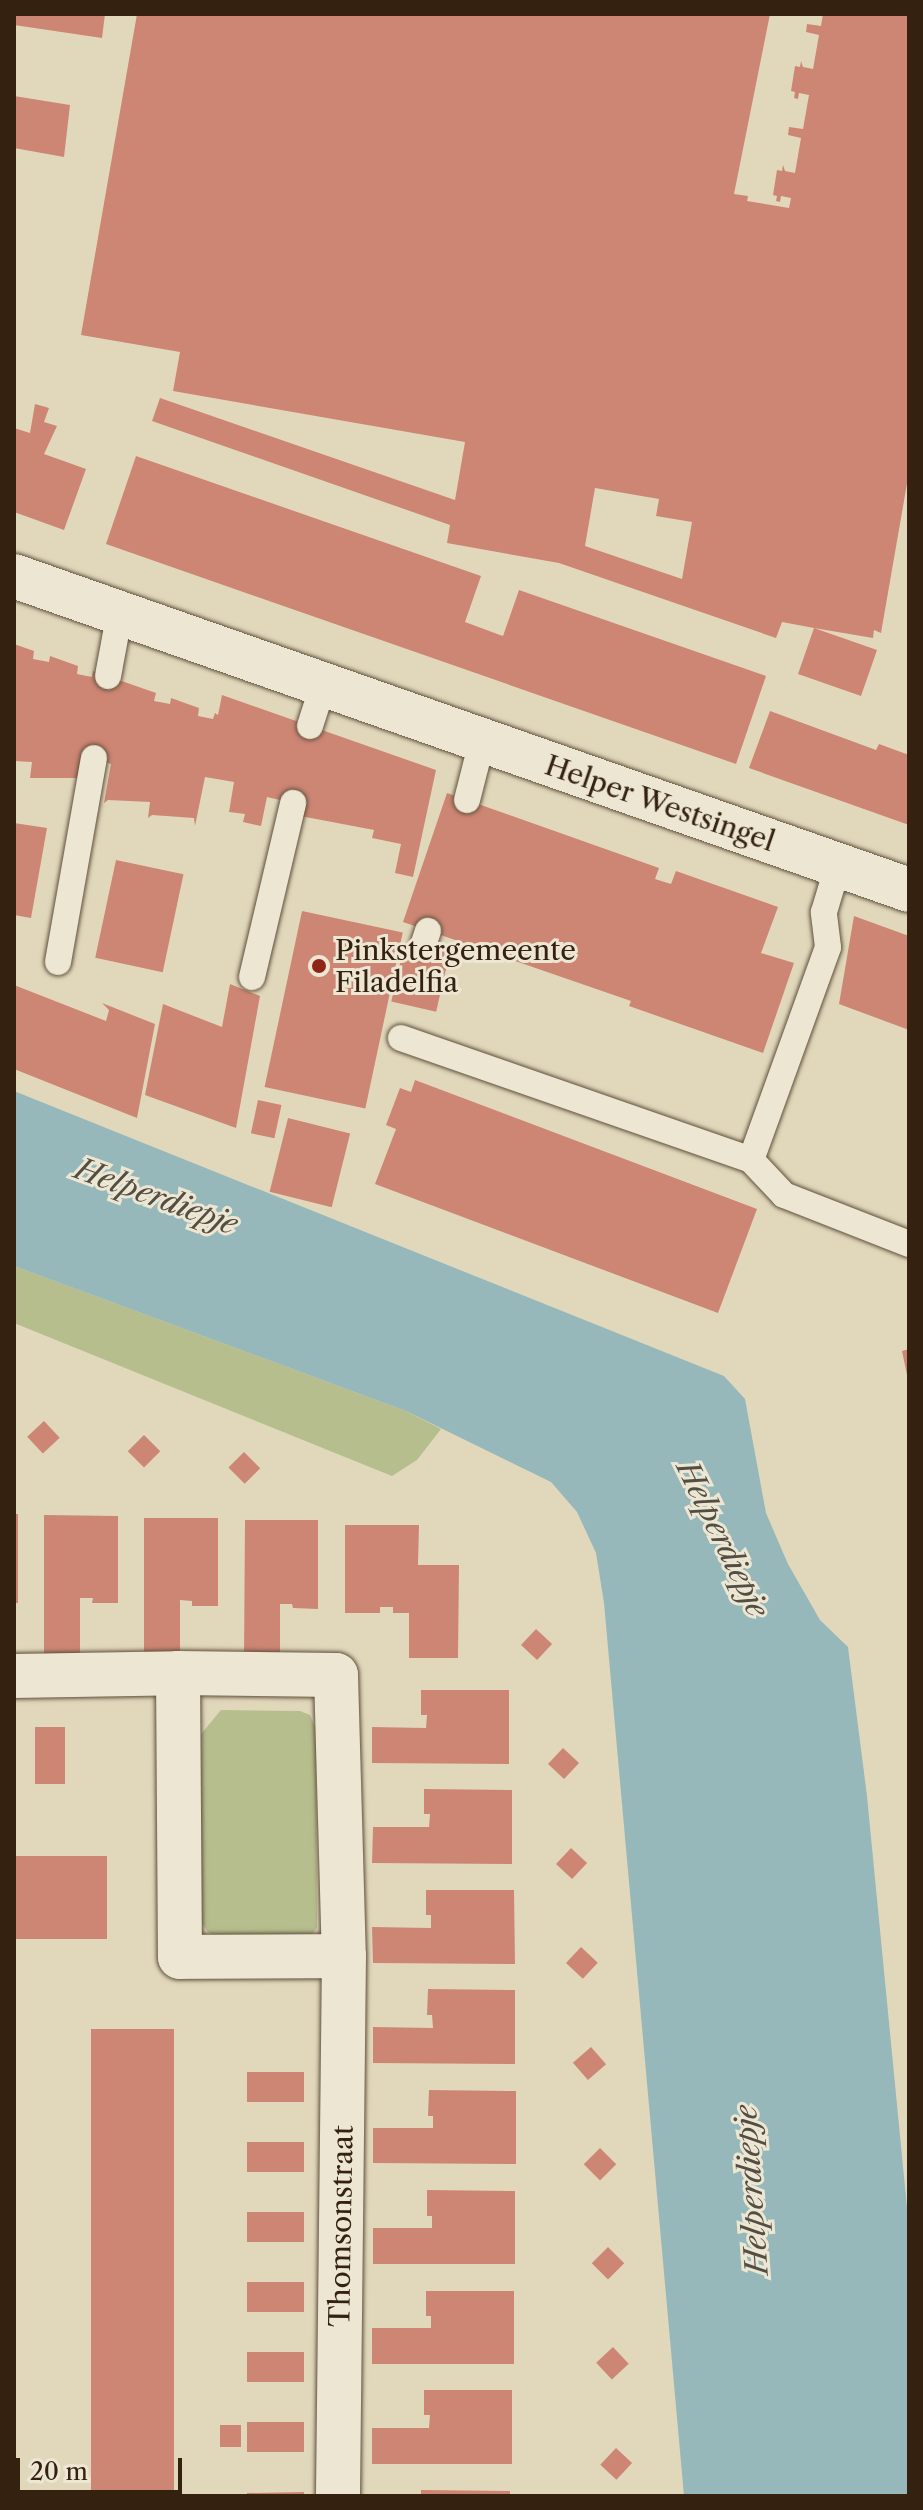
<!DOCTYPE html>
<html>
<head>
<meta charset="utf-8">
<style>
	body { margin:0 }
	#map { position:relative; width:923px; height:2510px; overflow:hidden; background:#e1d8bc; font-family:"Libre Caslon Text",serif }
	div>[style] { position:absolute }
	[style*='--x'] { left:calc(var(--x)*1px); top:calc(var(--y)*1px); width:calc(var(--w)*1px); rotate:calc(var(--a)*1deg) }
	.green>* { inset:0; background:#b6be8e }
	.water>* { inset:0; background:#97b8ba }
	.building>* { inset:0; background:#cd8674; transform-origin:0 0 }
	.roads { filter:drop-shadow(0 0 2px #604f3b) drop-shadow(0 0 2px #604f3b) }
	.lane>* { height:26px; margin:-13px; padding:0 13px; transform-origin:13px; border-radius:13px; background:#ece6d3 }
	.street>* { height:44px; margin:-22px; padding:0 22px; transform-origin:22px; border-radius:22px; background:#ece6d3 }
	.dots>* { width:22px; height:22px; translate:-50% -50%; box-sizing:border-box; border:4px solid #ece6d3; border-radius:50% }
	span { translate:-50% -50%; white-space:nowrap; text-align:center; line-height:1.15; -webkit-text-stroke:6px #ece6d3; paint-order:stroke }
	.street-label { font-size:28px; color:#352110 }
	.poi-label { font-size:28px; color:#352110 }
	.left { translate:0 -50%; text-align:left }
	.water-label { font-size:30px; color:#524e43; font-style:italic }
	.frame { position:absolute; inset:0; border:16px solid #352110; pointer-events:none }
	.scale { position:absolute; left:16px; top:2458px; width:166px; height:36px; box-sizing:border-box; border:4px solid #352110; border-top:0; padding-left:10px; font-size:24px; line-height:28px; white-space:nowrap; color:#352110; -webkit-text-stroke:6px #ece6d3; paint-order:stroke }
</style>
</head>
<body>
<div id="map">
	<div class="green">
		<div style="clip-path:polygon(14px 1266px,406px 1411px,441px 1429px,417px 1460px,392px 1476px,14px 1323px)"></div>
		<div style="clip-path:polygon(221px 1710px,300px 1711px,310px 1715px,316px 1730px,317px 1928px,302px 1946px,230px 1943px,208px 1932px,197px 1917px,201px 1734px)"></div>
	</div>
	<div class="water">
		<div style="clip-path:polygon(14px 1091px,724px 1376px,745px 1399px,766px 1513px,788px 1564px,820px 1620px,848px 1647px,867px 1796px,909px 2228px,909px 2496px,684px 2496px,604px 1603px,596px 1553px,577px 1512px,551px 1482px,406px 1411px,14px 1266px)"></div>
	</div>
	<div class="building">
		<div style="clip-path:polygon(14px 14px,105px 14px,102px 38px,14px 25px)"></div>
		<div style="clip-path:polygon(evenodd,137px 14px,770px 14px,734px 194px,748px 196px,747px 201px,789px 208px,791px 198px,781px 196px,780px 202px,776px 201px,777px 196px,773px 195px,777px 170px,782px 171px,783px 165px,785px 171px,795px 173px,801px 138px,788px 135px,789px 127px,803px 129px,809px 95px,799px 93px,798px 99px,794px 98px,795px 92px,791px 91px,795px 66px,800px 67px,801px 61px,803px 67px,813px 69px,819px 35px,806px 32px,807px 24px,821px 26px,823px 14px,909px 14px,909px 472px,881px 633px,874px 630px,873px 638px,814px 628px,877px 650px,861px 696px,798px 674px,814px 628px,782px 622px,776px 638px,559px 563px,447px 543px,450px 525px,152px 421px,160px 398px,455px 500px,465px 442px,173px 391px,180px 352px,81px 335px,137px 14px,595px 488px,659px 499px,656px 516px,692px 522px,682px 579px,585px 546px,595px 488px)"></div>
		<div style="clip-path:polygon(14px 96px,70px 105px,64px 157px,14px 148px)"></div>
		<div style="clip-path:polygon(35px 404px,49px 408px,44px 422px,57px 426px,44px 454px,86px 469px,64px 530px,14px 512px,14px 428px,30px 433px)"></div>
		<div style="clip-path:polygon(136px 456px,481px 576px,465px 622px,500px 635px,503px 636px,519px 590px,766px 676px,736px 764px,106px 544px)"></div>
		<div style="clip-path:polygon(14px 644px,34px 651px,33px 659px,49px 662px,50px 656px,78px 666px,77px 674px,92px 677px,93px 671px,156px 693px,154px 701px,170px 704px,171px 698px,199px 708px,198px 716px,213px 719px,215px 713px,218px 715px,222px 695px,436px 770px,413px 877px,395px 873px,401px 844px,372px 838px,374px 830px,295px 815px,293px 803px,267px 797px,261px 826px,243px 822px,245px 814px,229px 812px,234px 782px,205px 777px,195px 826px,194px 818px,152px 815px,148px 818px,150px 802px,108px 800px,104px 803px,111px 764px,94px 758px,79px 781px,76px 778px,30px 778px,32px 762px,14px 761px)"></div>
		<div style="clip-path:polygon(770px 711px,876px 750px,879px 744px,909px 755px,909px 825px,749px 768px)"></div>
		<div style="clip-path:polygon(447px 793px,659px 868px,655px 879px,671px 884px,676px 871px,778px 907px,761px 953px,794px 963px,763px 1053px,629px 1006px,631px 1001px,403px 922px)"></div>
		<div style="clip-path:polygon(14px 823px,47px 828px,31px 918px,14px 915px)"></div>
		<div style="left:116px;top:860px;width:69px;height:100px;rotate:12deg"></div>
		<div style="left:302px;top:911px;width:103px;height:180px;rotate:12deg"></div>
		<div style="clip-path:polygon(854px 916px,909px 936px,909px 1030px,839px 1004px)"></div>
		<div style="left:405px;top:942px;width:46px;height:61px;rotate:13deg"></div>
		<div style="clip-path:polygon(230px 984px,260px 996px,236px 1128px,145px 1095px,163px 1004px,222px 1027px)"></div>
		<div style="clip-path:polygon(14px 985px,106px 1021px,109px 1010px,102px 1003px,155px 1024px,137px 1118px,14px 1069px)"></div>
		<div style="clip-path:polygon(415px 1080px,757px 1209px,718px 1313px,375px 1184px,396px 1129px,386px 1125px,400px 1088px,411px 1092px)"></div>
		<div style="left:258px;top:1100px;width:24px;height:34px;rotate:12deg"></div>
		<div style="left:288px;top:1118px;width:64px;height:76px;rotate:14deg"></div>
		<div style="clip-path:polygon(909px 1349px,909px 1380px,908px 1380px,902px 1351px)"></div>
		<div style="left:44px;top:1421px;width:23px;height:23px;rotate:47deg"></div>
		<div style="left:144px;top:1435px;width:23px;height:23px;rotate:45deg"></div>
		<div style="left:244px;top:1452px;width:23px;height:22px;rotate:45deg"></div>
		<div style="left:14px;top:1514px;width:4px;height:89px"></div>
		<div style="clip-path:polygon(44px 1515px,118px 1516px,118px 1603px,92px 1603px,93px 1598px,80px 1598px,80px 1657px,44px 1658px)"></div>
		<div style="clip-path:polygon(144px 1518px,218px 1518px,218px 1606px,192px 1606px,192px 1601px,180px 1600px,180px 1657px,144px 1658px)"></div>
		<div style="clip-path:polygon(245px 1520px,318px 1520px,318px 1609px,293px 1608px,292px 1604px,280px 1604px,280px 1657px,244px 1658px)"></div>
		<div style="clip-path:polygon(345px 1525px,419px 1525px,418px 1565px,459px 1565px,458px 1658px,409px 1658px,409px 1613px,393px 1613px,393px 1607px,380px 1607px,380px 1613px,345px 1613px)"></div>
		<div style="left:536px;top:1629px;width:22px;height:22px;rotate:43deg"></div>
		<div style="clip-path:polygon(421px 1690px,509px 1690px,509px 1764px,372px 1763px,372px 1727px,426px 1728px,427px 1715px,421px 1715px)"></div>
		<div style="left:35px;top:1727px;width:30px;height:57px"></div>
		<div style="left:563px;top:1748px;width:22px;height:22px;rotate:43deg"></div>
		<div style="clip-path:polygon(424px 1789px,512px 1790px,512px 1864px,372px 1863px,373px 1827px,429px 1827px,430px 1814px,424px 1814px)"></div>
		<div style="left:571px;top:1848px;width:22px;height:22px;rotate:43deg"></div>
		<div style="left:14px;top:1856px;width:93px;height:83px"></div>
		<div style="clip-path:polygon(426px 1890px,514px 1890px,515px 1964px,373px 1963px,372px 1927px,431px 1928px,431px 1915px,426px 1915px)"></div>
		<div style="left:581px;top:1947px;width:23px;height:22px;rotate:43deg"></div>
		<div style="clip-path:polygon(428px 1989px,515px 1990px,515px 2064px,373px 2063px,373px 2027px,433px 2028px,432px 2015px,427px 2015px)"></div>
		<div style="left:174px;top:2029px;width:467px;height:83px;rotate:90deg"></div>
		<div style="left:591px;top:2047px;width:23px;height:24px;rotate:49deg"></div>
		<div style="left:247px;top:2072px;width:57px;height:30px"></div>
		<div style="clip-path:polygon(429px 2090px,516px 2091px,516px 2164px,373px 2163px,373px 2128px,433px 2128px,433px 2116px,428px 2116px)"></div>
		<div style="left:304px;top:2142px;width:30px;height:57px;rotate:90deg"></div>
		<div style="left:600px;top:2148px;width:23px;height:23px;rotate:45deg"></div>
		<div style="clip-path:polygon(427px 2190px,515px 2191px,515px 2264px,373px 2264px,373px 2228px,432px 2228px,432px 2216px,427px 2216px)"></div>
		<div style="left:247px;top:2212px;width:57px;height:30px"></div>
		<div style="left:608px;top:2247px;width:23px;height:23px;rotate:45deg"></div>
		<div style="left:304px;top:2282px;width:30px;height:57px;rotate:90deg"></div>
		<div style="clip-path:polygon(426px 2291px,514px 2291px,514px 2364px,372px 2364px,372px 2328px,431px 2328px,431px 2316px,426px 2316px)"></div>
		<div style="left:613px;top:2347px;width:23px;height:23px;rotate:47deg"></div>
		<div style="left:304px;top:2352px;width:30px;height:57px;rotate:90deg"></div>
		<div style="clip-path:polygon(424px 2390px,512px 2390px,512px 2464px,372px 2464px,372px 2428px,429px 2428px,430px 2415px,424px 2415px)"></div>
		<div style="left:304px;top:2422px;width:30px;height:57px;rotate:90deg"></div>
		<div style="left:220px;top:2425px;width:21px;height:22px"></div>
		<div style="left:616px;top:2448px;width:22px;height:23px;rotate:43deg"></div>
		<div style="clip-path:polygon(421px 2490px,510px 2491px,510px 2496px,421px 2496px)"></div>
		<div style="clip-path:polygon(304px 2492px,304px 2496px,247px 2496px,247px 2493px)"></div>
	</div>
	<div class="roads">
		<div class="lane">
			<div style="--x:108;--y:676;--w:66;--a:-79.5"></div>
			<div style="--x:310;--y:726;--w:46;--a:-72.3"></div>
			<div style="--x:467;--y:800;--w:61;--a:-75.7"></div>
			<div style="--x:423;--y:946;--w:16;--a:-72"></div>
			<div style="--x:58;--y:962;--w:207;--a:-80"></div>
			<div style="--x:252;--y:977;--w:179;--a:-76.7"></div>
			<div style="--x:401;--y:1038;--w:371;--a:19.2"></div>
			<div style="--x:751;--y:1160;--w:48;--a:46.7"></div>
			<div style="--x:784;--y:1195;--w:134;--a:21.4"></div>
			<div style="--x:751;--y:1160;--w:226;--a:-70.1"></div>
			<div style="--x:828;--y:947;--w:35;--a:-97"></div>
			<div style="--x:824;--y:912;--w:49;--a:-73.4"></div>
		</div>
		<div class="street">
			<div style="--x:14;--y:576;--w:948;--a:19.33"></div>
			<div style="--x:178;--y:1673;--w:284;--a:89.6"></div>
			<div style="--x:180;--y:1957;--w:164;--a:-0.3"></div>
			<div style="--x:14;--y:1676;--w:164;--a:-1"></div>
			<div style="--x:178;--y:1673;--w:158;--a:0.7"></div>
			<div style="--x:336;--y:1675;--w:281;--a:88.4"></div>
			<div style="--x:344;--y:1956;--w:540;--a:90.64"></div>
		</div>
	</div>
	<div class="dots">
		<div style="left:319px;top:966px;background:#8f2418"></div>
	</div>
	<div class="street-label">
		<span style="left:660px;top:803px;rotate:19deg">Helper Westsingel</span>
		<span style="left:341px;top:2226px;rotate:-89deg">Thomsonstraat</span>
	</div>
	<div class="poi-label">
		<span class="left" style="left:335px;top:966px">Pinkstergemeente<br>Filadelfia</span>
	</div>
	<div class="water-label">
		<span style="left:156px;top:1197px;rotate:20deg">Helperdiepje</span>
		<span style="left:722px;top:1539px;rotate:64deg">Helperdiepje</span>
		<span style="left:752px;top:2190px;rotate:-94deg">Helperdiepje</span>
	</div>
	<div class="frame"></div>
	<div class="scale">20 m</div>
</div>
</body>
</html>
